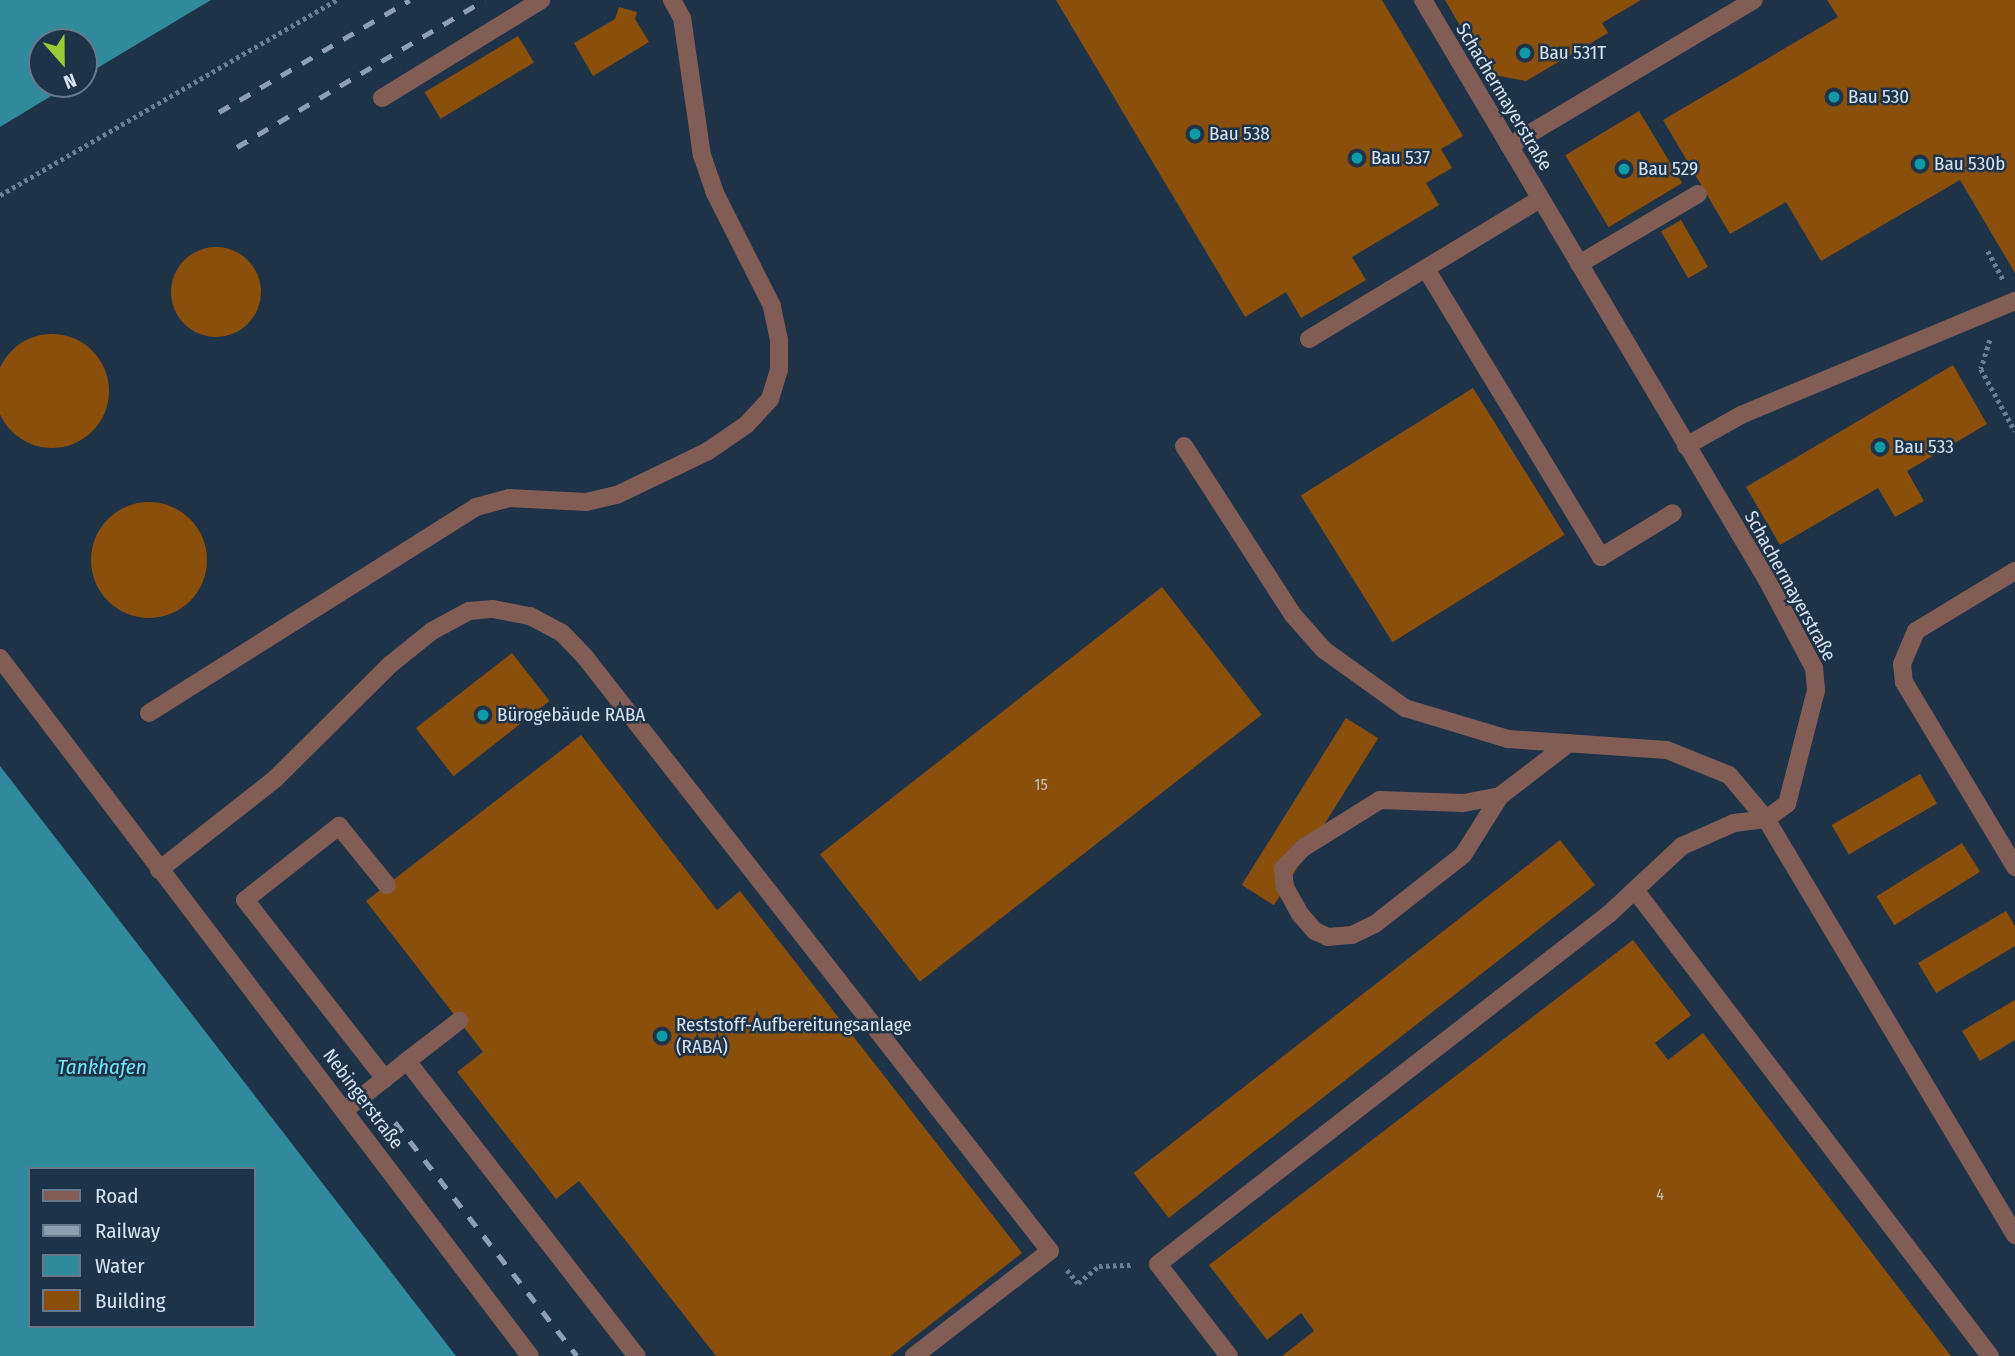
<!DOCTYPE html>
<html>
<head>
<meta charset="utf-8">
<style>
	body { margin:0 }
	#map { position:relative; width:2015px; height:1356px; overflow:hidden; background:#1e3248; font-family:"Fira Sans Condensed",sans-serif }
	div>[style] { position:absolute }
	[style*='--x'] { left:calc(var(--x)*1px); top:calc(var(--y)*1px); width:calc(var(--w)*1px); rotate:calc(var(--a)*1deg) }
	.water>* { inset:0; background:#308a9c }
	.building>* { inset:0; background:#8b4f0c; transform-origin:0 0 }
	.round { border-radius:50% }
	.path>* { height:4.5px; margin-top:-2.25px; transform-origin:0; background:repeating-linear-gradient(90deg,#6e7e91 0 3.5px,transparent 0 7px) }
	.minor>* { height:18px; margin:-9px; padding:0 9px; transform-origin:9px; border-radius:9px; background:#815d56 }
	.rail>* { height:5px; margin-top:-2.5px; transform-origin:0; background:repeating-linear-gradient(90deg,#8f9eb0 0 12px,transparent 0 24px) }
	.dots>* { width:19px; height:19px; translate:-50% -50%; box-sizing:border-box; border:4px solid #1e3248; border-radius:50% }
	span { translate:-50% -50%; white-space:nowrap; text-align:center; line-height:1.15; -webkit-text-stroke:5px #1e3248; paint-order:stroke }
	.number-label { font-size:16px; color:#c4beb8 }
	.number-label span { -webkit-text-stroke-width:0 }
	.poi-label { font-size:19px; color:#d7e3f2 }
	.left { translate:0 -50%; text-align:left }
	.street-label { font-size:19px; color:#d7e3f2 }
	.water-label { font-size:21px; color:#6fe5fe; font-style:italic }
	.legend { position:absolute; left:28px; top:1167px; width:228px; height:161px; box-sizing:border-box; background:#1e3248; border:2px solid #68798c; margin:0; padding:9px 12px; list-style:none; font-size:21px; color:#d7e3f2 }
	.legend li { display:flex; align-items:center; gap:14px; height:35px }
	.legend b { width:35px; border:2px solid #68798c }
	.north { position:absolute; left:28px; top:28px; width:70px; height:70px; box-sizing:border-box; background:#1e3248; border:2px solid #68798c; border-radius:50%; rotate:159deg; font-size:19px; font-weight:700; line-height:28px; text-align:center; color:#d7e3f2 }
	.north::after { content:''; display:block; margin:auto; width:24px; height:32px; background:#9bcb32; clip-path:polygon(50% 0,100% 100%,50% 72%,0 100%) }
</style>
</head>
<body>
<div id="map">
	<div class="water">
		<div style="clip-path:polygon(0 0,211px 0,84px 76px,84px 42px,42px 42px,42px 84px,71px 84px,0 127px)"></div>
		<div style="clip-path:polygon(evenodd,0 766px,102px 898px,456px 1356px,0 1356px,0 766px,30px 1169px,254px 1169px,254px 1326px,30px 1326px,30px 1169px)"></div>
	</div>
	<div class="building">
		<div style="clip-path:polygon(1056px 0,1382px 0,1463px 136px,1441px 149px,1452px 168px,1426px 183px,1439px 205px,1352px 257px,1366px 280px,1301px 318px,1286px 292px,1245px 317px)"></div>
		<div style="clip-path:polygon(1445px 0,1641px 0,1602px 23px,1608px 33px,1526px 81px,1488px 74px)"></div>
		<div style="clip-path:polygon(1827px 0,2015px 0,2015px 273px,1960px 180px,1821px 261px,1786px 202px,1730px 234px,1663px 120px,1838px 17px)"></div>
		<div style="clip-path:polygon(619px 7px,637px 12px,635px 19px,649px 42px,593px 76px,574px 43px,615px 19px)"></div>
		<div style="left:518px;top:36px;width:31px;height:109px;rotate:59deg"></div>
		<div style="left:1639px;top:111px;width:84px;height:86px;rotate:59deg"></div>
		<div style="left:1681px;top:220px;width:54px;height:23px;rotate:60deg"></div>
		<div class="round" style="left:171px;top:247px;width:90px;height:90px"></div>
		<div class="round" style="left:-5px;top:334px;width:114px;height:114px"></div>
		<div style="clip-path:polygon(1953px 365px,1987px 424px,1907px 471px,1924px 501px,1895px 517px,1878px 488px,1780px 545px,1746px 487px)"></div>
		<div style="left:1473px;top:388px;width:173px;height:203px;rotate:58deg"></div>
		<div class="round" style="left:91px;top:502px;width:116px;height:116px"></div>
		<div style="left:1162px;top:587px;width:162px;height:434px;rotate:52deg"></div>
		<div style="left:512px;top:653px;width:61px;height:122px;rotate:52deg"></div>
		<div style="left:1346px;top:718px;width:38px;height:197px;rotate:32deg"></div>
		<div style="clip-path:polygon(581px 735px,717px 910px,740px 891px,1022px 1253px,890px 1356px,716px 1356px,579px 1181px,556px 1199px,457px 1072px,483px 1052px,366px 901px)"></div>
		<div style="left:1920px;top:774px;width:34px;height:102px;rotate:60deg"></div>
		<div style="left:1560px;top:840px;width:57px;height:541px;rotate:52deg"></div>
		<div style="left:1962px;top:843px;width:34px;height:101px;rotate:58deg"></div>
		<div style="clip-path:polygon(2006px 911px,2015px 926px,2015px 946px,1936px 993px,1918px 963px)"></div>
		<div style="clip-path:polygon(1633px 940px,1691px 1015px,1655px 1043px,1668px 1060px,1703px 1033px,1951px 1356px,1282px 1356px,1314px 1331px,1301px 1313px,1267px 1340px,1209px 1265px)"></div>
		<div style="clip-path:polygon(2015px 1000px,2015px 1040px,1980px 1061px,1962px 1031px)"></div>
	</div>
	<div class="path">
		<div style="--x:0;--y:195;--w:389;--a:-30.1"></div>
		<div style="--x:1988;--y:251;--w:32;--a:62"></div>
		<div style="--x:1990;--y:340;--w:30;--a:107"></div>
		<div style="--x:1981;--y:369;--w:71;--a:61.3"></div>
		<div style="--x:1067;--y:1270;--w:17;--a:50"></div>
		<div style="--x:1078;--y:1283;--w:27;--a:-39"></div>
		<div style="--x:1099;--y:1266;--w:35;--a:-2"></div>
	</div>
	<div class="minor">
		<div style="--x:382;--y:98;--w:187;--a:-31.6"></div>
		<div style="--x:1509;--y:146;--w:285;--a:-30.8"></div>
		<div style="--x:1579;--y:264;--w:138;--a:-30.5"></div>
		<div style="--x:1426;--y:269;--w:337;--a:58.7"></div>
		<div style="--x:1601;--y:557;--w:84;--a:-31.4"></div>
		<div style="--x:1309;--y:339;--w:270;--a:-31.2"></div>
		<div style="--x:1184;--y:446;--w:201;--a:57.2"></div>
		<div style="--x:1293;--y:615;--w:47;--a:48.5"></div>
		<div style="--x:1324;--y:650;--w:100;--a:35.6"></div>
		<div style="--x:1405;--y:708;--w:108;--a:16.8"></div>
		<div style="--x:1508;--y:739;--w:159;--a:4"></div>
		<div style="--x:1667;--y:750;--w:67;--a:22"></div>
		<div style="--x:1729;--y:775;--w:57;--a:49.9"></div>
		<div style="--x:1766;--y:819;--w:485;--a:59.1"></div>
		<div style="--x:1686;--y:446;--w:63;--a:-29.4"></div>
		<div style="--x:1741;--y:415;--w:297;--a:-22.6"></div>
		<div style="--x:2015;--y:571;--w:116;--a:148.8"></div>
		<div style="--x:1916;--y:631;--w:36;--a:113"></div>
		<div style="--x:1902;--y:664;--w:18;--a:84"></div>
		<div style="--x:1904;--y:682;--w:216;--a:59"></div>
		<div style="--x:0;--y:658;--w:876;--a:52.79"></div>
		<div style="--x:149;--y:713;--w:386;--a:-32.2"></div>
		<div style="--x:476;--y:507;--w:34;--a:-15"></div>
		<div style="--x:509;--y:498;--w:77;--a:3"></div>
		<div style="--x:586;--y:502;--w:32;--a:-13"></div>
		<div style="--x:617;--y:495;--w:101;--a:-25.8"></div>
		<div style="--x:708;--y:451;--w:46;--a:-34.4"></div>
		<div style="--x:746;--y:425;--w:35;--a:-47"></div>
		<div style="--x:770;--y:399;--w:30;--a:-73"></div>
		<div style="--x:779;--y:370;--w:30;--a:-90"></div>
		<div style="--x:779;--y:340;--w:35;--a:-102"></div>
		<div style="--x:772;--y:306;--w:127;--a:-116.8"></div>
		<div style="--x:715;--y:193;--w:39;--a:-109"></div>
		<div style="--x:702;--y:156;--w:139;--a:-98.2"></div>
		<div style="--x:682;--y:18;--w:21;--a:-119"></div>
		<div style="--x:1500;--y:796;--w:38;--a:169"></div>
		<div style="--x:1463;--y:803;--w:83;--a:-177.9"></div>
		<div style="--x:1380;--y:800;--w:91;--a:148.1"></div>
		<div style="--x:1303;--y:848;--w:29;--a:134"></div>
		<div style="--x:1283;--y:869;--w:18;--a:84"></div>
		<div style="--x:1285;--y:887;--w:31;--a:61"></div>
		<div style="--x:1300;--y:914;--w:23;--a:49"></div>
		<div style="--x:1315;--y:931;--w:14;--a:25"></div>
		<div style="--x:1328;--y:937;--w:24;--a:-5"></div>
		<div style="--x:1352;--y:935;--w:25;--a:-26"></div>
		<div style="--x:1375;--y:924;--w:112;--a:-38.1"></div>
		<div style="--x:1463;--y:855;--w:70;--a:-57.9"></div>
		<div style="--x:1500;--y:796;--w:87;--a:-37.5"></div>
		<div style="--x:159;--y:870;--w:147;--a:-38.1"></div>
		<div style="--x:275;--y:779;--w:163;--a:-44.8"></div>
		<div style="--x:391;--y:664;--w:53;--a:-38.8"></div>
		<div style="--x:432;--y:631;--w:42;--a:-28.4"></div>
		<div style="--x:469;--y:611;--w:24;--a:-5"></div>
		<div style="--x:493;--y:609;--w:38;--a:11"></div>
		<div style="--x:530;--y:616;--w:36;--a:28"></div>
		<div style="--x:562;--y:633;--w:33;--a:46"></div>
		<div style="--x:585;--y:657;--w:754;--a:51.95"></div>
		<div style="--x:1050;--y:1251;--w:172;--a:142.3"></div>
		<div style="--x:1635;--y:890;--w:586;--a:52.7"></div>
		<div style="--x:407;--y:1061;--w:66;--a:-37.6"></div>
		<div style="--x:385;--y:1079;--w:227;--a:-128"></div>
		<div style="--x:245;--y:900;--w:120;--a:-38.2"></div>
		<div style="--x:339;--y:826;--w:76;--a:50.9"></div>
		<div style="--x:345;--y:1110;--w:79;--a:-38.3"></div>
		<div style="--x:407;--y:1061;--w:374;--a:52.1"></div>
		<div style="--x:1229;--y:1356;--w:116;--a:-127.7"></div>
		<div style="--x:1158;--y:1264;--w:571;--a:-37.81"></div>
		<div style="--x:1609;--y:914;--w:100;--a:-43"></div>
		<div style="--x:1682;--y:846;--w:57;--a:-23.9"></div>
		<div style="--x:1734;--y:823;--w:32;--a:-7"></div>
		<div style="--x:1766;--y:819;--w:26;--a:-36"></div>
		<div style="--x:1787;--y:804;--w:118;--a:-75.7"></div>
		<div style="--x:1816;--y:690;--w:22;--a:-95"></div>
		<div style="--x:1814;--y:668;--w:100;--a:-118.1"></div>
		<div style="--x:1767;--y:580;--w:674;--a:-120.67"></div>
	</div>
	<div class="rail">
		<div style="--x:219;--y:112;--w:221;--a:-30.4"></div>
		<div style="--x:237;--y:147;--w:288;--a:-30.7"></div>
		<div style="--x:395;--y:1122;--w:296;--a:52.1"></div>
	</div>
	<div class="dots">
		<div style="left:1525px;top:53px;background:#0f9aa8"></div>
		<div style="left:1834px;top:97px;background:#0f9aa8"></div>
		<div style="left:1195px;top:134px;background:#0f9aa8"></div>
		<div style="left:1357px;top:158px;background:#0f9aa8"></div>
		<div style="left:1920px;top:164px;background:#0f9aa8"></div>
		<div style="left:1624px;top:169px;background:#0f9aa8"></div>
		<div style="left:1880px;top:447px;background:#0f9aa8"></div>
		<div style="left:483px;top:715px;background:#0f9aa8"></div>
		<div style="left:662px;top:1036px;background:#0f9aa8"></div>
	</div>
	<div class="number-label">
		<span style="left:1041px;top:785px">15</span>
		<span style="left:1660px;top:1195px">4</span>
	</div>
	<div class="poi-label">
		<span class="left" style="left:1539px;top:53px">Bau 531T</span>
		<span class="left" style="left:1848px;top:97px">Bau 530</span>
		<span class="left" style="left:1209px;top:134px">Bau 538</span>
		<span class="left" style="left:1371px;top:158px">Bau 537</span>
		<span class="left" style="left:1934px;top:164px">Bau 530b</span>
		<span class="left" style="left:1638px;top:169px">Bau 529</span>
		<span class="left" style="left:1894px;top:447px">Bau 533</span>
		<span class="left" style="left:497px;top:715px">Bürogebäude RABA</span>
		<span class="left" style="left:676px;top:1036px">Reststoff-Aufbereitungsanlage<br>(RABA)</span>
	</div>
	<div class="street-label">
		<span style="left:1504px;top:97px;rotate:59deg">Schachermayerstraße</span>
		<span style="left:1790px;top:586px;rotate:61deg">Schachermayerstraße</span>
		<span style="left:363px;top:1099px;rotate:53deg">Nebingerstraße</span>
	</div>
	<div class="water-label">
		<span style="left:102px;top:1067px">Tankhafen</span>
	</div>
	<ul class="legend">
	<li><b style="height:9px;background:#815d56"></b>Road</li>
	<li><b style="height:9px;background:#8f9eb0"></b>Railway</li>
	<li><b style="height:19px;background:#308a9c"></b>Water</li>
	<li><b style="height:19px;background:#8b4f0c"></b>Building</li>
	</ul>
	<div class="north">N</div>
</div>
</body>
</html>
